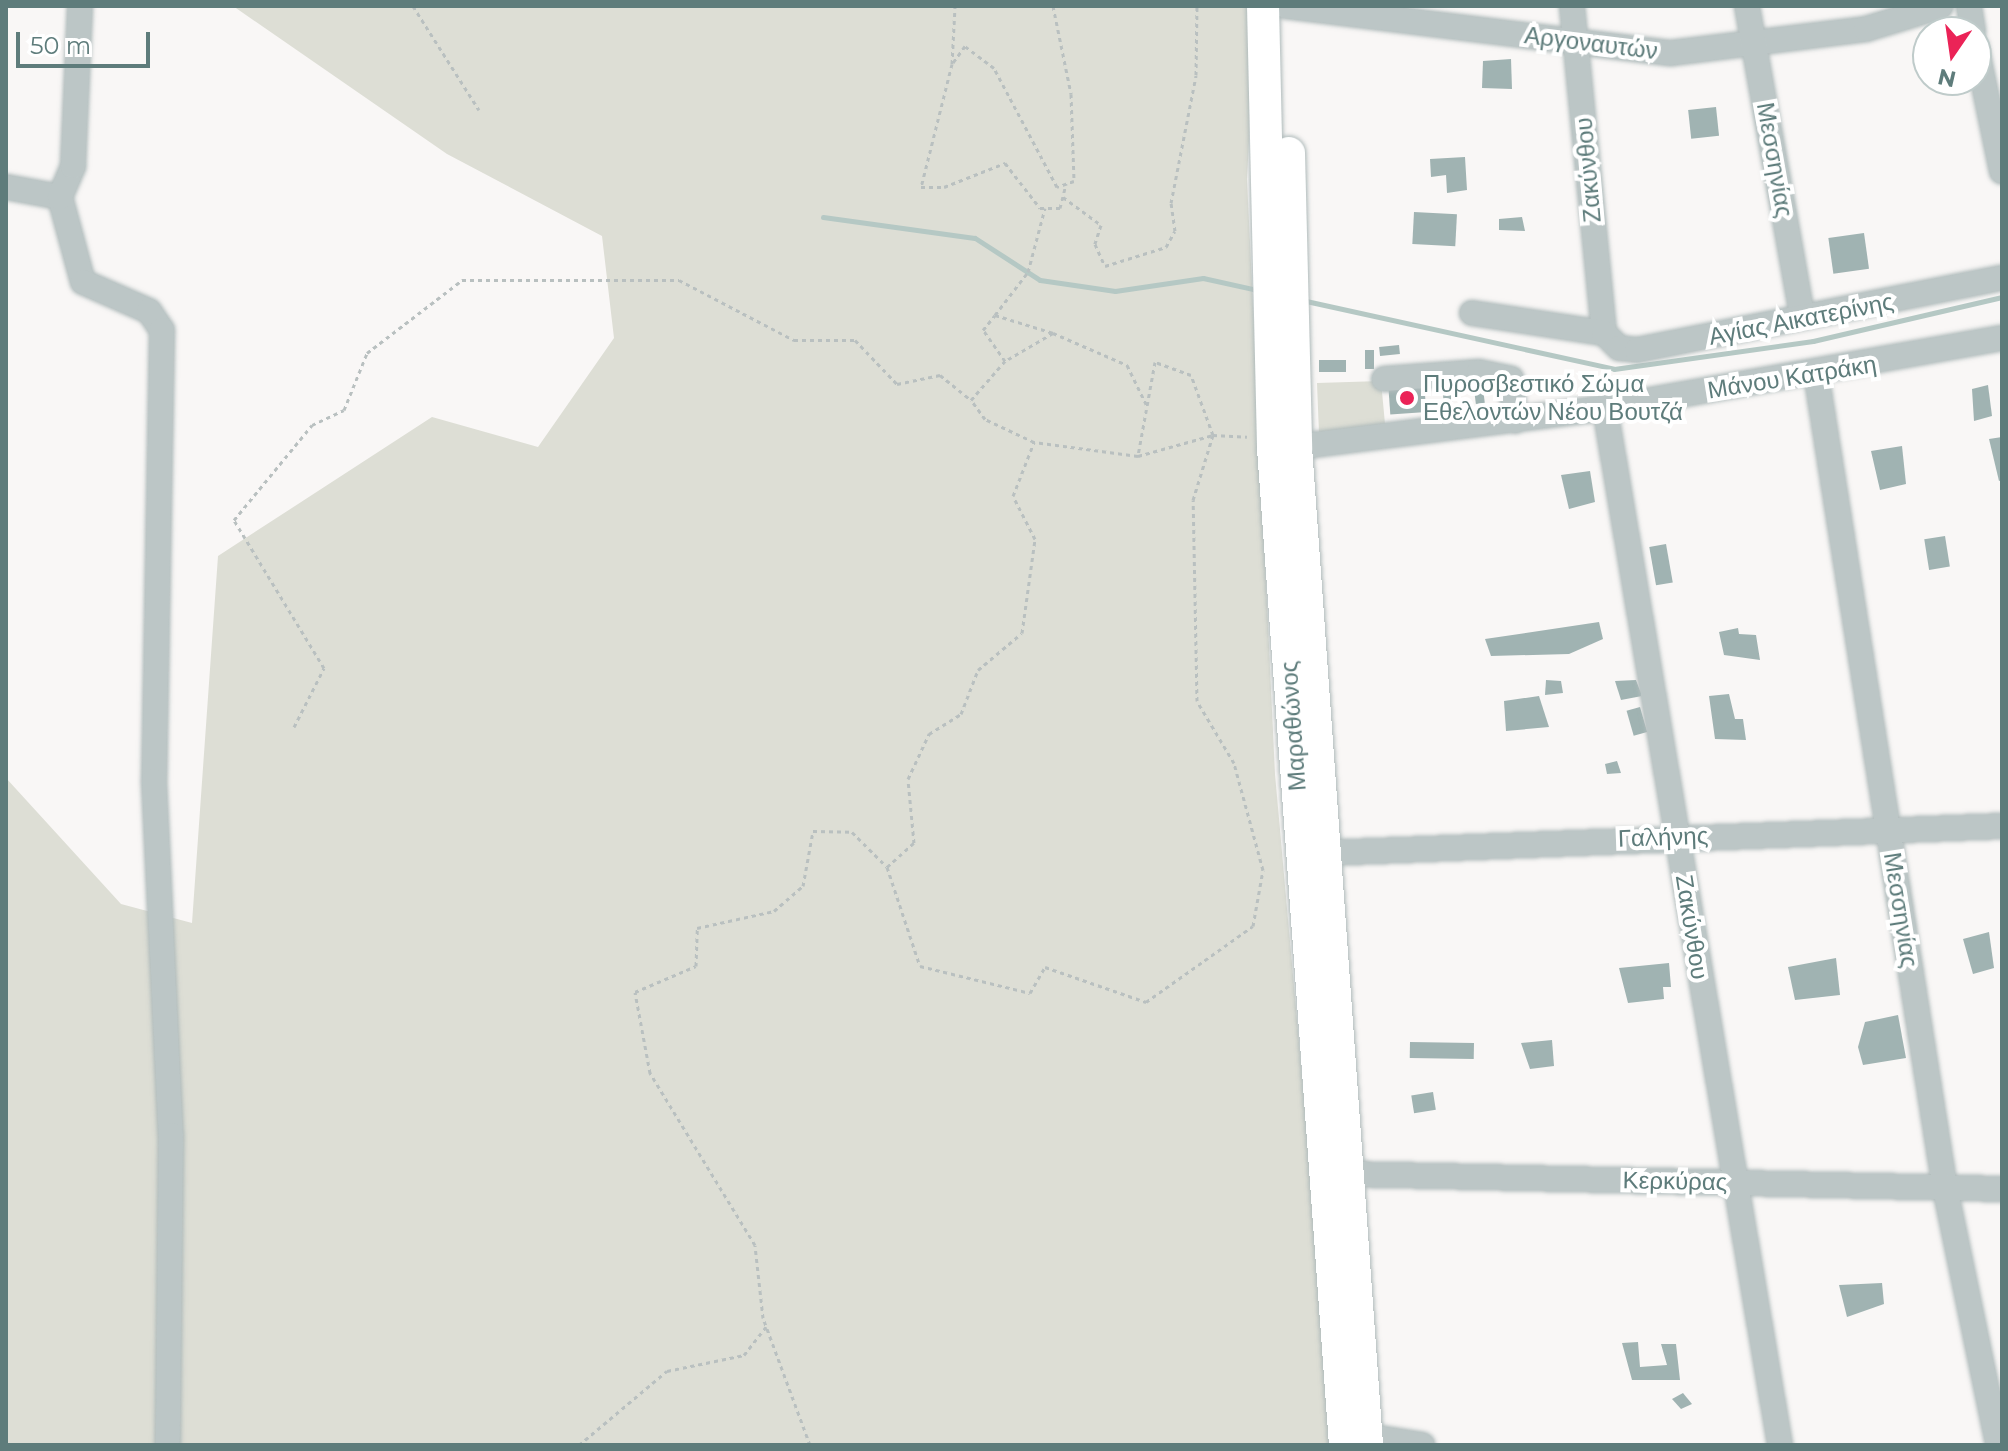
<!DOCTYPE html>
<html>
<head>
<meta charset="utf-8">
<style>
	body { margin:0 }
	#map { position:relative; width:2008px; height:1451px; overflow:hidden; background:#f9f7f6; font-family:Montserrat,sans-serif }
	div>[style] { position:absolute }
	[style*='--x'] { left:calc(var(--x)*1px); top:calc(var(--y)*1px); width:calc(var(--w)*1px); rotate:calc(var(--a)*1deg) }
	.green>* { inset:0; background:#ddded5 }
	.stream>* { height:5px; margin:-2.5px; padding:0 2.5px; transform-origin:2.5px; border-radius:2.5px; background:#b5c8c4 }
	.building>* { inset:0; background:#a0b3b2; transform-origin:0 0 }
	.path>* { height:3px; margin-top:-1.5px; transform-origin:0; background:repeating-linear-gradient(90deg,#b9c0c0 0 4px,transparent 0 8px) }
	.roads { filter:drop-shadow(0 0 2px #b0bbbb) drop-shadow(0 0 2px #b0bbbb) }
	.minor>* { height:24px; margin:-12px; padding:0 12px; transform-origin:12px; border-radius:12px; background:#bcc6c6 }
	.major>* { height:32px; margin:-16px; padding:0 16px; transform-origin:16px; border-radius:16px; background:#fff }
	.dots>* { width:22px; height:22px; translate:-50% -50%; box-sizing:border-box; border:4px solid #fff; border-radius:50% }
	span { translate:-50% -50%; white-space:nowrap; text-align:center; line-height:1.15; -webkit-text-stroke:8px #fff; paint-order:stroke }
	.street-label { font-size:24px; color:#5e7c7b }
	.poi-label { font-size:24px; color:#5e7c7b }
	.left { translate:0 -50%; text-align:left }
	.frame { position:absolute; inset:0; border:8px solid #5e7c7b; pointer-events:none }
	.north { position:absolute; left:1912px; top:16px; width:80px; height:80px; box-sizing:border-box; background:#fff; border:2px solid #bfcbca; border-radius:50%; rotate:193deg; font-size:22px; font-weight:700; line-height:32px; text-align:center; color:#5e7c7b }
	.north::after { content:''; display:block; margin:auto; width:28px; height:36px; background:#eb2357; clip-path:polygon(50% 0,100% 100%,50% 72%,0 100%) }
	.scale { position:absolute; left:16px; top:32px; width:134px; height:36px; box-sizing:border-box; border:4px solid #5e7c7b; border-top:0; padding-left:10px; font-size:24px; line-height:28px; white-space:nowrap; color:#5e7c7b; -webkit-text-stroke:6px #fff; paint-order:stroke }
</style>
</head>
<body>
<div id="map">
	<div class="green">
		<div style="clip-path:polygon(233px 6px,1256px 6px,1247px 179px,1275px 774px,1335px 1445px,6px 1445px,6px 778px,121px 904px,192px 923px,218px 556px,432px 417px,538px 447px,614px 338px,602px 236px,447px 154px)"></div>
		<div style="clip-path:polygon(1381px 381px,1385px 424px,1319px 433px,1317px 383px)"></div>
	</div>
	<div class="stream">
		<div style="--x:823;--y:217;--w:153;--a:7.9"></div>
		<div style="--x:975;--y:238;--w:77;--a:32.9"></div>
		<div style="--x:1040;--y:280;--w:76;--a:8.3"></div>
		<div style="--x:1115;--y:291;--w:89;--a:-8.4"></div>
		<div style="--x:1203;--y:278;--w:55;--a:12.5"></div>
		<div style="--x:1306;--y:301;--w:315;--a:12.4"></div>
		<div style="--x:1614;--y:369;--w:201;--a:-8"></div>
		<div style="--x:1813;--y:341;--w:194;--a:-13.1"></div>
	</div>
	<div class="building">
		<div style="clip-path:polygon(1511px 59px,1512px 89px,1482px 88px,1483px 61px)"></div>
		<div style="left:1716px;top:107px;width:29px;height:28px;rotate:84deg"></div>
		<div style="clip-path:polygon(1465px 157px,1467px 190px,1447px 193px,1446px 175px,1431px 177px,1430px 159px)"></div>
		<div style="left:1414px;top:212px;width:43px;height:32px;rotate:3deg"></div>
		<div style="clip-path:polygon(1522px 217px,1525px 231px,1499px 230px,1499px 219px)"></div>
		<div style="left:1864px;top:233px;width:36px;height:36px;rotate:82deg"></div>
		<div style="left:1399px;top:345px;width:9px;height:20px;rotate:84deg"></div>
		<div style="left:1365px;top:350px;width:9px;height:19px"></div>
		<div style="left:1346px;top:360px;width:12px;height:27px;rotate:90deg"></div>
		<div style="left:1424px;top:380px;width:32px;height:36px;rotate:86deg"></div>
		<div style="left:1482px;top:380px;width:23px;height:9px;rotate:83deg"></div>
		<div style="clip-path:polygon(1442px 382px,1450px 382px,1453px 406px,1444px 407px)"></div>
		<div style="clip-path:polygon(1988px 385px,1992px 416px,1974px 421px,1972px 389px)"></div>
		<div style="clip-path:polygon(2002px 437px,2002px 480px,1999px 481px,1989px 439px)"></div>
		<div style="clip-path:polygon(1902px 446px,1906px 484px,1880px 490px,1871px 451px)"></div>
		<div style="clip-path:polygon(1590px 471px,1595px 502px,1569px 509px,1561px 475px)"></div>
		<div style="left:1945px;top:536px;width:31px;height:21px;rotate:81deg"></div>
		<div style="left:1666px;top:544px;width:39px;height:17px;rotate:80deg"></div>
		<div style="clip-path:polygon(1599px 622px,1603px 639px,1569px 654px,1491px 656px,1485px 639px)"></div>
		<div style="clip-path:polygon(1738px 628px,1739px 634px,1756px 635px,1760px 660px,1724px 655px,1719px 632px)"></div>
		<div style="clip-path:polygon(1546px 680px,1561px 681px,1563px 693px,1545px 695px)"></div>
		<div style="clip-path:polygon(1636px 680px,1642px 696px,1621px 700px,1615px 681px)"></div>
		<div style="clip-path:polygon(1729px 694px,1735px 719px,1743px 719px,1746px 740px,1715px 739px,1709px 696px)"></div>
		<div style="clip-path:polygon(1539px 696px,1549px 727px,1506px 731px,1504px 701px)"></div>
		<div style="left:1640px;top:707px;width:26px;height:14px;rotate:74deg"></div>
		<div style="clip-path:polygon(1617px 761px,1621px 773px,1607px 774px,1605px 764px)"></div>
		<div style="clip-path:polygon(1989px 932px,1994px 968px,1973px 974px,1963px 939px)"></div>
		<div style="clip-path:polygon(1836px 958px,1840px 995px,1795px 1000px,1788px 967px)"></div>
		<div style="clip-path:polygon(1669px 963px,1671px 987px,1663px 987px,1664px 999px,1628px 1003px,1619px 968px)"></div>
		<div style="clip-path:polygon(1898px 1015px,1906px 1058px,1863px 1065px,1858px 1047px,1865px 1022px)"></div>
		<div style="clip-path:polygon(1552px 1040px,1554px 1066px,1530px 1069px,1521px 1043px)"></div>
		<div style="left:1410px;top:1042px;width:64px;height:16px;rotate:1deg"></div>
		<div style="left:1433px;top:1092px;width:18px;height:22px;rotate:81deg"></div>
		<div style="clip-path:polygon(1882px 1283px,1884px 1304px,1847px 1317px,1839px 1285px)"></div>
		<div style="clip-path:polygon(1638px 1342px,1640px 1367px,1667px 1365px,1661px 1344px,1676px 1344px,1680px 1380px,1632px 1380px,1622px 1343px)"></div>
		<div style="clip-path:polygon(1683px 1393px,1692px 1404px,1681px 1409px,1672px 1399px)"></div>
	</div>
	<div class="path">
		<div style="--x:413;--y:6;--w:123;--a:57.6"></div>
		<div style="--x:1053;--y:6;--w:90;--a:78.4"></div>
		<div style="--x:1071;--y:94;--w:87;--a:88"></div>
		<div style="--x:1074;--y:181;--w:18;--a:161"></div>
		<div style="--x:1057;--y:187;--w:135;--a:-117.9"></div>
		<div style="--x:994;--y:68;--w:36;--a:-143"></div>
		<div style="--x:965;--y:46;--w:22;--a:126"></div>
		<div style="--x:952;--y:64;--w:127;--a:104.1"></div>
		<div style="--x:921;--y:187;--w:23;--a:0"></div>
		<div style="--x:944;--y:187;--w:66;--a:-21.5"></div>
		<div style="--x:1005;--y:163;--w:57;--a:52.1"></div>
		<div style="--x:1040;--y:208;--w:20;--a:0"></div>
		<div style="--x:1060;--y:208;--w:25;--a:-76"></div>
		<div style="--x:952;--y:64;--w:58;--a:-87"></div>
		<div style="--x:1063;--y:197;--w:47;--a:36.4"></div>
		<div style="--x:1101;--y:225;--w:20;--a:108"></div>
		<div style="--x:1095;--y:244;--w:24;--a:66"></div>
		<div style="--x:1105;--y:266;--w:64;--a:-17.3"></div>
		<div style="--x:1166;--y:247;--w:18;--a:-61"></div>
		<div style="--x:1175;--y:231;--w:28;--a:-98"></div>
		<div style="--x:1171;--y:203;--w:130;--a:-78.9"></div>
		<div style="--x:1196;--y:75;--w:69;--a:-89.2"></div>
		<div style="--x:995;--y:315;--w:61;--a:17.2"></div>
		<div style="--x:1053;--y:333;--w:56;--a:149.7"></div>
		<div style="--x:1005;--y:361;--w:38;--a:-125"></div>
		<div style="--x:983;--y:330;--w:19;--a:-51"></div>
		<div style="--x:995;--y:315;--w:54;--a:-52.5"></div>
		<div style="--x:1028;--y:272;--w:66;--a:-75.1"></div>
		<div style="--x:1053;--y:333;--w:81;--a:23.4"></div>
		<div style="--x:1127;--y:365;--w:46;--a:64"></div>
		<div style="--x:1138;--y:456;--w:78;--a:-15.6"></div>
		<div style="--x:1213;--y:435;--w:34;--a:3"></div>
		<div style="--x:294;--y:727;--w:66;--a:-63"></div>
		<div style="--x:324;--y:668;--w:173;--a:-121.3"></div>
		<div style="--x:234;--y:520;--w:123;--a:-50.6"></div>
		<div style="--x:312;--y:425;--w:35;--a:-25"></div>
		<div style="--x:344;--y:410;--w:61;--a:-68"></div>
		<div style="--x:367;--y:353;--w:120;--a:-37.5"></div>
		<div style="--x:462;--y:280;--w:217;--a:0"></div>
		<div style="--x:679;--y:280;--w:130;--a:27.6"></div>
		<div style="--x:794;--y:340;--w:61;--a:0"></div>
		<div style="--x:855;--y:340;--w:61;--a:46.3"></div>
		<div style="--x:897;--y:384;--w:44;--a:-11.8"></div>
		<div style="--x:940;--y:375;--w:40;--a:39"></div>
		<div style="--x:971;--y:400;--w:52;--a:-48.9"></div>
		<div style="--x:887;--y:867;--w:104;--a:71.6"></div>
		<div style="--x:920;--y:966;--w:113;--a:13.8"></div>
		<div style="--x:1030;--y:993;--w:30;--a:-60"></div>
		<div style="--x:1045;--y:967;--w:107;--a:19.1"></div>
		<div style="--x:1146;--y:1002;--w:131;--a:-35.4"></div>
		<div style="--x:1253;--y:926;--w:57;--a:-79.9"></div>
		<div style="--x:1263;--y:870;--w:111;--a:-105.2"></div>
		<div style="--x:1234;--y:763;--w:72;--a:-120.8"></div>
		<div style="--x:1197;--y:701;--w:201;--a:-91.1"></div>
		<div style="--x:1193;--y:500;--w:68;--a:-72.9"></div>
		<div style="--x:1213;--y:435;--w:64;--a:-110.1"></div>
		<div style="--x:1191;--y:375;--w:38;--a:-160"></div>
		<div style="--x:1155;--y:362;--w:96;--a:100.3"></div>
		<div style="--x:1138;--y:456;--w:105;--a:-172.3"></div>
		<div style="--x:579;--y:1445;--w:115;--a:-40.1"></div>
		<div style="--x:667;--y:1371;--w:79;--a:-11.7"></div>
		<div style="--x:744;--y:1355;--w:36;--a:-52"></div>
		<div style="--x:810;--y:1445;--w:135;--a:-110.3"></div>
		<div style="--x:763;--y:1318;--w:73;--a:-96.3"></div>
		<div style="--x:755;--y:1245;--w:202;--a:-121.4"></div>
		<div style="--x:650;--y:1073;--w:82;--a:-100.5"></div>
		<div style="--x:635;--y:992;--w:66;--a:-23.1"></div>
		<div style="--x:696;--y:966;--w:38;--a:-88"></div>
		<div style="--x:697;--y:928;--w:79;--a:-12.4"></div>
		<div style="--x:774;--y:911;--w:38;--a:-41"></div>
		<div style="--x:803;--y:886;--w:56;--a:-79.7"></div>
		<div style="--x:813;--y:831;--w:39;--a:1"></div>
		<div style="--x:852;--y:832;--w:49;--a:45"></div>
		<div style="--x:887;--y:867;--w:36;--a:-42"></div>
		<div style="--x:914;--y:843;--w:64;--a:-95.4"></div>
		<div style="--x:908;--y:779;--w:50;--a:-65"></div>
		<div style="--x:929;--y:734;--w:38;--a:-32"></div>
		<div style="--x:961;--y:714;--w:47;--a:-68.9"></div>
		<div style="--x:978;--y:670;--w:57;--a:-40.1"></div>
		<div style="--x:1022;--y:633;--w:95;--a:-82.1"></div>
		<div style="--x:1035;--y:539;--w:48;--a:-117.1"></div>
		<div style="--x:1013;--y:496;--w:58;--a:-68.7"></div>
		<div style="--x:1034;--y:442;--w:54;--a:-154.9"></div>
		<div style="--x:985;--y:419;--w:24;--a:-126"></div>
	</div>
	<div class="roads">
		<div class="minor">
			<div style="--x:1286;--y:6;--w:388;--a:7"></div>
			<div style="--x:1671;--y:53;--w:196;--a:-7"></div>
			<div style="--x:1866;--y:29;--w:78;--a:-17"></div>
			<div style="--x:1572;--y:6;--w:329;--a:84.4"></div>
			<div style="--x:1747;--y:6;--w:313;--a:79.9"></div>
			<div style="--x:1969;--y:6;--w:26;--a:81"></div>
			<div style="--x:1976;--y:46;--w:128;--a:78.3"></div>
			<div style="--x:6;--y:187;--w:55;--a:10.5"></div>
			<div style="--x:60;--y:197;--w:88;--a:74.9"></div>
			<div style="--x:83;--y:282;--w:72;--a:23.7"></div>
			<div style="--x:149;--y:311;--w:23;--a:56"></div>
			<div style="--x:162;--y:330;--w:451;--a:91"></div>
			<div style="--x:154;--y:781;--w:354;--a:87.3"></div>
			<div style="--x:171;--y:1135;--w:310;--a:90.6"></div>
			<div style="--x:60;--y:197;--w:34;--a:-67"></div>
			<div style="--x:73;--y:166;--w:160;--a:-87.5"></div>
			<div style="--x:1472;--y:313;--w:134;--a:8.6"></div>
			<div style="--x:1604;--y:333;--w:21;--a:45"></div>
			<div style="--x:1619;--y:348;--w:18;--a:6"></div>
			<div style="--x:1637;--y:350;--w:372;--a:-11.2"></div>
			<div style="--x:1816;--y:373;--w:825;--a:81.01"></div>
			<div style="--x:1945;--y:1188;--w:262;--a:78.3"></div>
			<div style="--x:1384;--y:379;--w:95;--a:-4.2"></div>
			<div style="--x:1479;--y:372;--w:33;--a:12"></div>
			<div style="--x:1511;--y:379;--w:42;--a:84.6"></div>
			<div style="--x:1605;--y:408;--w:1052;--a:80.42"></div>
			<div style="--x:1296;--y:447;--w:311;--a:-7.2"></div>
			<div style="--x:1605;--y:408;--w:403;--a:-10"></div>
			<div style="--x:1325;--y:853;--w:678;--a:-2.28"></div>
			<div style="--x:1348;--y:1174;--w:654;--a:1.31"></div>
			<div style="--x:1366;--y:1436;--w:57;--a:9.1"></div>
		</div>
		<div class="major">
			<div style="--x:1263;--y:6;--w:442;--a:88.7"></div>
			<div style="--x:1273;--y:448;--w:1000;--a:85.87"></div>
			<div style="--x:1289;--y:153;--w:294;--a:88.6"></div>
			<div style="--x:1296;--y:447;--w:1001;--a:85.93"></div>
		</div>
	</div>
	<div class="dots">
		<div style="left:1407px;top:398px;background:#eb2357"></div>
	</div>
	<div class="street-label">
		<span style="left:1591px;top:43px;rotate:7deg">Αργοναυτών</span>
		<span style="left:1775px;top:160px;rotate:80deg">Μεσσηνίας</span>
		<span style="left:1588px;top:170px;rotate:-95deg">Ζακύνθου</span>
		<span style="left:1801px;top:319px;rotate:-11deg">Αγίας Αικατερίνης</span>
		<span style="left:1792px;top:377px;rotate:-9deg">Μάνου Κατράκη</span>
		<span style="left:1293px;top:726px;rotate:-94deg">Μαραθώνος</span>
		<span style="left:1663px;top:837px;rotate:-2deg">Γαλήνης</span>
		<span style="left:1901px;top:910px;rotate:81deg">Μεσσηνίας</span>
		<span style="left:1692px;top:927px;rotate:81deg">Ζακύνθου</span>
		<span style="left:1675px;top:1181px;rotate:1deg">Κερκύρας</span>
	</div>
	<div class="poi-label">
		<span class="left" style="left:1423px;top:398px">Πυροσβεστικό Σώμα<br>Εθελοντών Νέου Βουτζά</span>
	</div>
	<div class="frame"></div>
	<div class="north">N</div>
	<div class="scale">50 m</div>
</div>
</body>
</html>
